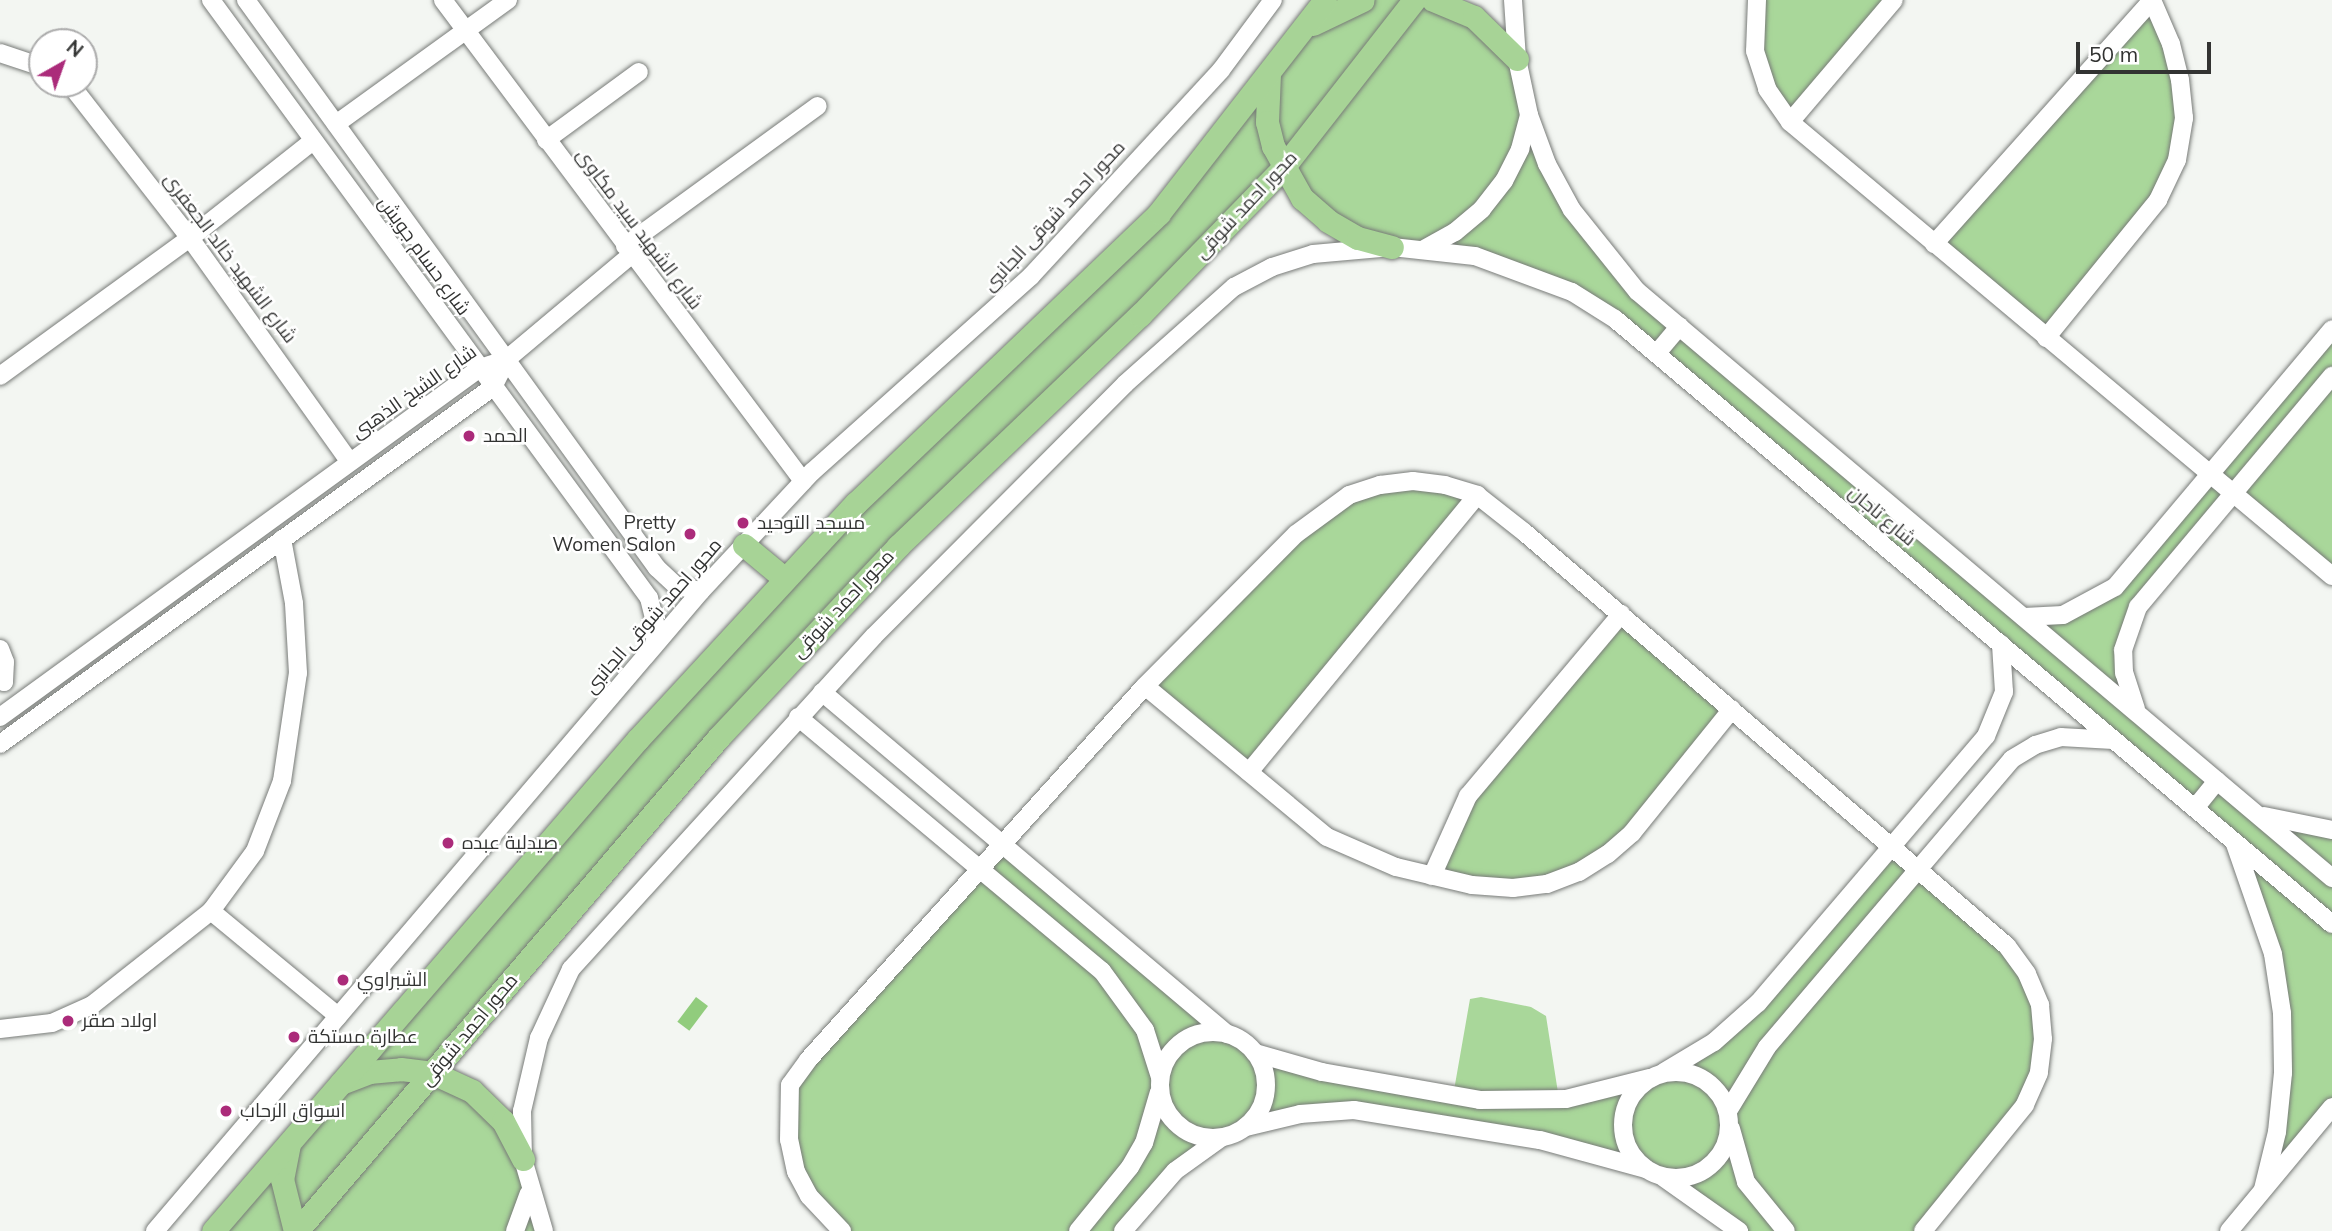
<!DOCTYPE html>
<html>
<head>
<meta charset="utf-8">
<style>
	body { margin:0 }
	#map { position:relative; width:2332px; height:1231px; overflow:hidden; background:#f3f6f2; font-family:Mulish,Cairo,sans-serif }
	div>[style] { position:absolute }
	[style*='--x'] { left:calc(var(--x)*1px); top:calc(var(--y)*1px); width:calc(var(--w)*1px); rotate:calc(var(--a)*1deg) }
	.green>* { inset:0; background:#a9d79a }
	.water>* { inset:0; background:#91cc7d; transform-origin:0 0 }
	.roads { filter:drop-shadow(0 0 2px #787b78) drop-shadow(0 0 2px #787b78) }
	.minor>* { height:18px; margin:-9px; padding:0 9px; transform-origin:9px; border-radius:9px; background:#fff }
	.minor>.ring { margin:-9px; padding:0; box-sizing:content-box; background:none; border:18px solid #fff; border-radius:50% }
	.major>* { height:23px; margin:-11.5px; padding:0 11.5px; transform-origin:11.5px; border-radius:11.5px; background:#a7d396 }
	.dots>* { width:19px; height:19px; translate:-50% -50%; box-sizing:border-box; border:4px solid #fff; border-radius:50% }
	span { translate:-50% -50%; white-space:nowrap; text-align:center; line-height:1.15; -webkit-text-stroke:5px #fff; paint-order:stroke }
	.street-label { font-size:19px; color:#323332 }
	.poi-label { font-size:19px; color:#323332 }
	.left { translate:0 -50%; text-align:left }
	.right { translate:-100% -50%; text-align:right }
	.north { position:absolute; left:28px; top:28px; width:70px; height:70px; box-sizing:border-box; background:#fff; border:2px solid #adadad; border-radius:50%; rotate:40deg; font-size:19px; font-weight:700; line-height:28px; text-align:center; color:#323332 }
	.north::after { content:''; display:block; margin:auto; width:24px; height:32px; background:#ab2b7a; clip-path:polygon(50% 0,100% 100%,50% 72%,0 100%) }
	.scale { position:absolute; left:2076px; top:42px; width:135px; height:32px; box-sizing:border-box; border:4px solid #323332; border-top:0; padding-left:9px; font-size:21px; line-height:24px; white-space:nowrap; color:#323332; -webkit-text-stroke:5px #fff; paint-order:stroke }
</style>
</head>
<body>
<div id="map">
	<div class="green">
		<div style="clip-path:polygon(1325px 0,1433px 0,1497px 35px,1529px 115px,1602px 252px,2024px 617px,2099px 599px,2332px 329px,2332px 576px,2232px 496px,2128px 628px,2129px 695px,2258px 815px,2332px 830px,2332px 1107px,2263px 1189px,2282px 1013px,2234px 841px,1657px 353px,1524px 271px,1358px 238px,1282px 169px,925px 520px,433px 1072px,503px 1121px,544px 1231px,213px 1231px,638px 739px,1086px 286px)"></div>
		<div style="clip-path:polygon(1757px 0,1894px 0,1790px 122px,1767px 89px)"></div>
		<div style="clip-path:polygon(2152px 0,2180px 80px,2177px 160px,2046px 338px,1934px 244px)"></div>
		<div style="clip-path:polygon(1380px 485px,1477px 495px,1249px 772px,1145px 686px,1296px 534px)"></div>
		<div style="clip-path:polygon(1621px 614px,1732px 709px,1632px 833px,1547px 884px,1432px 876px,1453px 821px)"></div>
		<div style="clip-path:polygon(1003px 847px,1255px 1053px,1453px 1096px,1470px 999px,1481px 997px,1531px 1007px,1546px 1016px,1559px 1099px,1649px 1078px,1714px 1042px,1891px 847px,2007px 946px,2040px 1005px,2039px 1073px,1923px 1231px,1739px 1231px,1646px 1169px,1354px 1110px,1246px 1127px,1221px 1138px,1123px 1231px,842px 1231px,809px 1196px,786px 1113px,808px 1060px)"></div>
	</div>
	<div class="water">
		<div style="left:696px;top:997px;width:15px;height:31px;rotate:37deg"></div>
	</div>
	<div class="roads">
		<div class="minor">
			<div style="--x:211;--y:0;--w:741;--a:53.78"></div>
			<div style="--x:649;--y:598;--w:33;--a:76"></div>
			<div style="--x:657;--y:630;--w:16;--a:101"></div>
			<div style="--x:246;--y:0;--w:701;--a:54.11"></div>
			<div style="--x:657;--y:568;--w:26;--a:43"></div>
			<div style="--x:676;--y:586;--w:25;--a:11"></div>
			<div style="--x:443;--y:0;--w:601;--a:53.19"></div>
			<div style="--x:1513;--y:0;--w:59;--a:86.1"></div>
			<div style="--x:1517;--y:59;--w:57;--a:77.9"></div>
			<div style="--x:1529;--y:115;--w:52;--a:69.8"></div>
			<div style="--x:1547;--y:164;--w:52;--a:61.5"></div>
			<div style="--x:1572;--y:210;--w:104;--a:51.3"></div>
			<div style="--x:1637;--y:291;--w:910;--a:40.18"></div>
			<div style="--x:1757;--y:0;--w:51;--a:92.2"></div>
			<div style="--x:1755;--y:51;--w:40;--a:72"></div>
			<div style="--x:1767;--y:89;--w:40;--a:55.1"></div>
			<div style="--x:1790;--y:122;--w:707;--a:39.95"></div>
			<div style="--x:0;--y:53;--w:44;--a:18.4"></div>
			<div style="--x:70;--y:84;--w:195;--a:52.1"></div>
			<div style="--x:190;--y:238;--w:275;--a:54.5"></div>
			<div style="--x:1790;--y:122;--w:160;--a:-49.6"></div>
			<div style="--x:336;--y:124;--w:212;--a:-35.8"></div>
			<div style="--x:546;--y:140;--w:115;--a:-36.2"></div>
			<div style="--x:1934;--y:244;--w:327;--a:-48.2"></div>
			<div style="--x:625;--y:246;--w:238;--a:-36"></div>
			<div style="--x:1424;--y:249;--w:35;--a:-29"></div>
			<div style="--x:1455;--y:232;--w:35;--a:-40"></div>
			<div style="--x:1482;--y:209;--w:36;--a:-52"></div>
			<div style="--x:1504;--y:181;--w:36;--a:-63"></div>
			<div style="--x:1520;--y:149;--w:35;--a:-75"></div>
			<div style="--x:2046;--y:338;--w:178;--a:-50.9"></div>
			<div style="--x:2158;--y:200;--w:44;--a:-64.6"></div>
			<div style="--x:2177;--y:160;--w:43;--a:-80.5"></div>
			<div style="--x:2184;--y:118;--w:38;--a:-96"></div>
			<div style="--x:2180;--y:80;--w:37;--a:-104"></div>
			<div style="--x:2171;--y:44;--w:48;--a:-113.4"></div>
			<div style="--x:1657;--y:353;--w:35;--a:-50"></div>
			<div style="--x:0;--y:376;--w:235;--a:-36"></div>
			<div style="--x:190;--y:238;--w:157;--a:-38.3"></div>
			<div style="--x:2024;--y:617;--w:39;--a:-3"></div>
			<div style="--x:2063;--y:615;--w:59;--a:-28.3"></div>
			<div style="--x:2115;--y:587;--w:337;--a:-49.9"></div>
			<div style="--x:0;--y:649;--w:14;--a:69"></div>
			<div style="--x:5;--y:662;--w:20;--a:93"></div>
			<div style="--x:4;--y:682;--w:4;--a:-153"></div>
			<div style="--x:1145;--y:686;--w:236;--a:39.7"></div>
			<div style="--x:1327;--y:837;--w:75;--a:23.5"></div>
			<div style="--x:1396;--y:867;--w:78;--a:13.3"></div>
			<div style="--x:1472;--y:885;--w:41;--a:4.2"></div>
			<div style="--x:1513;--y:888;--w:34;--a:-7"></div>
			<div style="--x:1547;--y:884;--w:34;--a:-21"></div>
			<div style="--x:1579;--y:872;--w:34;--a:-32"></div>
			<div style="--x:1608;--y:854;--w:32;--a:-41"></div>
			<div style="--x:1632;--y:833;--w:159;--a:-51.1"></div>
			<div style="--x:822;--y:692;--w:530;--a:40.18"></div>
			<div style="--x:2136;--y:709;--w:38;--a:-108"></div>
			<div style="--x:2124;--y:673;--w:23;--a:-92"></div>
			<div style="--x:2123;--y:650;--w:46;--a:-70.8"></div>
			<div style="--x:2138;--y:607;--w:302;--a:-50"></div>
			<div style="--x:0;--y:717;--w:593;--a:-36.02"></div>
			<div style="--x:480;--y:368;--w:28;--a:-18"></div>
			<div style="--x:507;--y:359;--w:162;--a:-40"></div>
			<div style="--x:798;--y:717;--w:396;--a:39.9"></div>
			<div style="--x:1102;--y:971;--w:73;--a:53.9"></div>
			<div style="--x:1145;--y:1030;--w:49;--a:72.3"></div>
			<div style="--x:0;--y:744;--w:609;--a:-35.91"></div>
			<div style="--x:493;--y:387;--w:31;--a:-63"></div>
			<div style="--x:1249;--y:772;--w:359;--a:-50.5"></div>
			<div style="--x:2195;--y:808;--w:35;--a:-51"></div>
			<div style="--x:2264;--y:816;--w:69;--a:11.6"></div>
			<div style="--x:2235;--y:844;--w:116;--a:70.9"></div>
			<div style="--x:2273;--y:954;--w:60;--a:81.3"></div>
			<div style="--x:2282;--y:1013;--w:60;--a:89"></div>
			<div style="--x:2283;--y:1073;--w:59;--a:95.8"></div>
			<div style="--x:2277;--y:1132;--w:59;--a:103.8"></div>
			<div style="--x:1432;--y:876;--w:88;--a:-65.8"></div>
			<div style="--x:1468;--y:796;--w:238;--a:-49.9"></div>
			<div style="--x:211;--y:911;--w:165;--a:39.6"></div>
			<div style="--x:0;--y:1029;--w:52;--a:-6.6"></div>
			<div style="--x:52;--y:1023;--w:44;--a:-24.2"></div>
			<div style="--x:92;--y:1005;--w:152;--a:-38.3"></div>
			<div style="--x:211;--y:911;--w:74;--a:-53.7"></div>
			<div style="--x:255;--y:851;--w:75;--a:-68.9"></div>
			<div style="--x:282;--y:781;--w:109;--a:-81.6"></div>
			<div style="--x:298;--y:673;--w:70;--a:-93.3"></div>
			<div style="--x:294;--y:603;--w:65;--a:-100.6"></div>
			<div class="ring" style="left:1160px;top:1032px;width:88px;height:88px"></div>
			<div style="--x:1255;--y:1053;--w:70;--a:15.8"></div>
			<div style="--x:1322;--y:1072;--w:160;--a:10"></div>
			<div style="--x:1480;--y:1100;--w:86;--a:-0.7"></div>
			<div style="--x:1566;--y:1099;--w:86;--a:-14.2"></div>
			<div class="ring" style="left:1623px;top:1072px;width:88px;height:88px"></div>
			<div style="--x:1664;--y:1072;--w:58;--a:-31"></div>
			<div style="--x:1714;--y:1042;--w:59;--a:-41.6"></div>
			<div style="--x:1758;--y:1003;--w:351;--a:-49.5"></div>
			<div style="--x:1986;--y:736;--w:48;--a:-67.8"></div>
			<div style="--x:2004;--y:692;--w:48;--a:-93.6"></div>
			<div style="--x:1728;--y:1111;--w:75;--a:-58.6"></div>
			<div style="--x:1767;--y:1047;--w:378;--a:-49.6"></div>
			<div style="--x:2012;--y:759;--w:27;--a:-31"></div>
			<div style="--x:2035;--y:745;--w:27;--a:-17"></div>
			<div style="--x:2061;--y:737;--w:52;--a:3.3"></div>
			<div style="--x:1246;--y:1127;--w:56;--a:-13.5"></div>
			<div style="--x:1300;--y:1114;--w:54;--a:-4.2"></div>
			<div style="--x:1354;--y:1110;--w:188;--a:9.2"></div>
			<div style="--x:1540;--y:1140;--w:110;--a:15.3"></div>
			<div style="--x:1731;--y:1129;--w:55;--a:74.2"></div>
			<div style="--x:1746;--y:1182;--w:63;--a:50.8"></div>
			<div style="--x:1664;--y:1178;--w:92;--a:35.2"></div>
			<div style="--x:155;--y:1231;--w:841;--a:-49.53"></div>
			<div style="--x:701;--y:591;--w:163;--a:-47"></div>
			<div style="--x:812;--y:472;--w:294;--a:-41.8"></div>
			<div style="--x:1031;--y:276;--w:280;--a:-47.3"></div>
			<div style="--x:1221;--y:70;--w:87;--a:-53.4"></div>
			<div style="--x:515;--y:1231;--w:40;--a:-69.8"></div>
			<div style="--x:544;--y:1231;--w:75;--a:-106.3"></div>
			<div style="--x:523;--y:1159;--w:48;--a:-91.2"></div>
			<div style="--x:522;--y:1111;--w:75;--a:-76.9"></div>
			<div style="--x:539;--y:1038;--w:76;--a:-65.1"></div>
			<div style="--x:571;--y:969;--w:450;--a:-47.7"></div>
			<div style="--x:874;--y:636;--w:356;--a:-45.1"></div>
			<div style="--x:1125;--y:384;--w:146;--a:-41.7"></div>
			<div style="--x:1234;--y:287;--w:43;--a:-27.8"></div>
			<div style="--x:1272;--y:267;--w:43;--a:-17.6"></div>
			<div style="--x:1313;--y:254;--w:79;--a:-5.1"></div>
			<div style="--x:1392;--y:247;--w:83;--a:6.2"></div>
			<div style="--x:1475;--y:256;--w:103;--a:20.4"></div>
			<div style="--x:1572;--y:292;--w:51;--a:32.1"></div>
			<div style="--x:1615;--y:319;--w:938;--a:40.16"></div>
			<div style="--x:842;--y:1231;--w:48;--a:-133.3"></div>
			<div style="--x:809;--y:1196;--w:27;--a:-118"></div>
			<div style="--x:796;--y:1172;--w:33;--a:-102"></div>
			<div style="--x:789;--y:1140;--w:55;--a:-89"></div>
			<div style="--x:790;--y:1085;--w:31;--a:-54"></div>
			<div style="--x:808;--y:1060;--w:503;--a:-47.98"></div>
			<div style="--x:1145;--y:686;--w:214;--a:-45.2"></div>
			<div style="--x:1296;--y:534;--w:66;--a:-36.3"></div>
			<div style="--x:1349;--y:495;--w:33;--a:-18"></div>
			<div style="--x:1380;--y:485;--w:33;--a:-7"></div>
			<div style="--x:1413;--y:481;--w:32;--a:7"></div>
			<div style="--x:1445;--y:485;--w:34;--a:17"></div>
			<div style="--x:1477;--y:495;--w:60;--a:38.2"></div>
			<div style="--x:1524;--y:532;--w:636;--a:40.6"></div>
			<div style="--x:2007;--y:946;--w:34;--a:54"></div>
			<div style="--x:2027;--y:974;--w:34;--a:67"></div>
			<div style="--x:2040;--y:1005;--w:34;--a:85"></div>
			<div style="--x:2043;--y:1039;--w:34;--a:97"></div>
			<div style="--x:2039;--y:1073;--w:35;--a:114"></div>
			<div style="--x:2025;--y:1105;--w:162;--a:129"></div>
			<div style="--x:1078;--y:1231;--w:82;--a:-50.9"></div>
			<div style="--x:1130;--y:1167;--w:28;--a:-60"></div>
			<div style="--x:1144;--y:1143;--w:53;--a:-73.6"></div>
			<div style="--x:1123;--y:1231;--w:79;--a:-49.1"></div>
			<div style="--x:1175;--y:1171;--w:57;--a:-35.7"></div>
			<div style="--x:2229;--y:1231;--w:161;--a:-50.3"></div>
		</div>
		<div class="major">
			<div style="--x:1433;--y:0;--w:44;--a:22.5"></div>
			<div style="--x:1474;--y:17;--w:60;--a:44.3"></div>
			<div style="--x:1313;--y:24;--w:55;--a:-25.6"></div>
			<div style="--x:1269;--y:74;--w:48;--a:92.4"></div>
			<div style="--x:1267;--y:122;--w:25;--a:76"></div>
			<div style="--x:1273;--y:146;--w:60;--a:60.9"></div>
			<div style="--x:1302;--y:198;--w:35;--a:41"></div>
			<div style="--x:1328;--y:221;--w:34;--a:30"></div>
			<div style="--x:1358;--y:238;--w:35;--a:15"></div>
			<div style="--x:744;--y:545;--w:53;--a:39.7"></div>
			<div style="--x:341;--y:1083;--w:30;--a:-21"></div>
			<div style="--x:369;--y:1072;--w:32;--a:-5"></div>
			<div style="--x:401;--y:1069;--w:32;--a:7"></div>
			<div style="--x:433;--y:1073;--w:43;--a:24.8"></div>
			<div style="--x:472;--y:1091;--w:43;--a:44.1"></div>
			<div style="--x:503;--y:1121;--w:43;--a:62.2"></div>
			<div style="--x:289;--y:1144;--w:36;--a:101"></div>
			<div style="--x:282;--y:1179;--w:54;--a:76"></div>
			<div style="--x:213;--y:1231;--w:650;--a:-49.18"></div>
			<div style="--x:638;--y:739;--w:321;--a:-47.3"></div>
			<div style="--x:856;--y:503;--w:419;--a:-43.7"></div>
			<div style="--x:1159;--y:213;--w:270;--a:-52.1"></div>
			<div style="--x:297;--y:1231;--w:648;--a:-49.5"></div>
			<div style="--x:718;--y:738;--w:263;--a:-46.8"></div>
			<div style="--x:898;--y:546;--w:335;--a:-43.7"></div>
			<div style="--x:1140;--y:315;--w:204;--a:-45.8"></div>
			<div style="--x:1282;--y:169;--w:214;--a:-52"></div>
		</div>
	</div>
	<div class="dots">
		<div style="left:469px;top:436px;background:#ab2b7a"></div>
		<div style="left:743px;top:523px;background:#ab2b7a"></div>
		<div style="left:690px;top:534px;background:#ab2b7a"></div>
		<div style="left:448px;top:843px;background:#ab2b7a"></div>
		<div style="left:343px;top:980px;background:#ab2b7a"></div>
		<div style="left:68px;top:1021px;background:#ab2b7a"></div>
		<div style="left:294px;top:1037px;background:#ab2b7a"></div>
		<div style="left:226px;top:1111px;background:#ab2b7a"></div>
	</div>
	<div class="street-label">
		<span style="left:1246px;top:205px;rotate:-47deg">محور احمد شوقى</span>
		<span style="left:1054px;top:216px;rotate:-47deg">محور احمد شوقى الجانبى</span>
		<span style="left:639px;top:229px;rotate:53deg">شارع الشهيد سيد مكاوى</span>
		<span style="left:424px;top:256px;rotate:54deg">شارع حسام جويش</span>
		<span style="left:230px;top:258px;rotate:53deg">شارع الشهيد خالد الجعفرى</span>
		<span style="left:414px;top:392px;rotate:-35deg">شارع الشيخ الذهبى</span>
		<span style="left:1882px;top:516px;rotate:40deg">شارع تاجان</span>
		<span style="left:843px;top:604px;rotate:-47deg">محور احمد شوقى</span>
		<span style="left:653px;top:616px;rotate:-49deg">محور احمد شوقى الجانبى</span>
		<span style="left:469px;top:1030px;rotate:-50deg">محور احمد شوقى</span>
	</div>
	<div class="poi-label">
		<span class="left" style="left:483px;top:436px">الحمد</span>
		<span class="right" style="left:676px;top:534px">Pretty<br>Women Salon</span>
		<span class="left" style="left:757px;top:523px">مسجد التوحيد</span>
		<span class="left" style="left:462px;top:843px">صيدلية عبده</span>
		<span class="left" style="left:357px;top:980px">الشبراوي</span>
		<span class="left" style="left:82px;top:1021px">اولاد صقر</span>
		<span class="left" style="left:308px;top:1037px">عطارة مستكة</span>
		<span class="left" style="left:240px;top:1111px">اسواق الرحاب</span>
	</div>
	<div class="north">N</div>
	<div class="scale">50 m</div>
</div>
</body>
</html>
